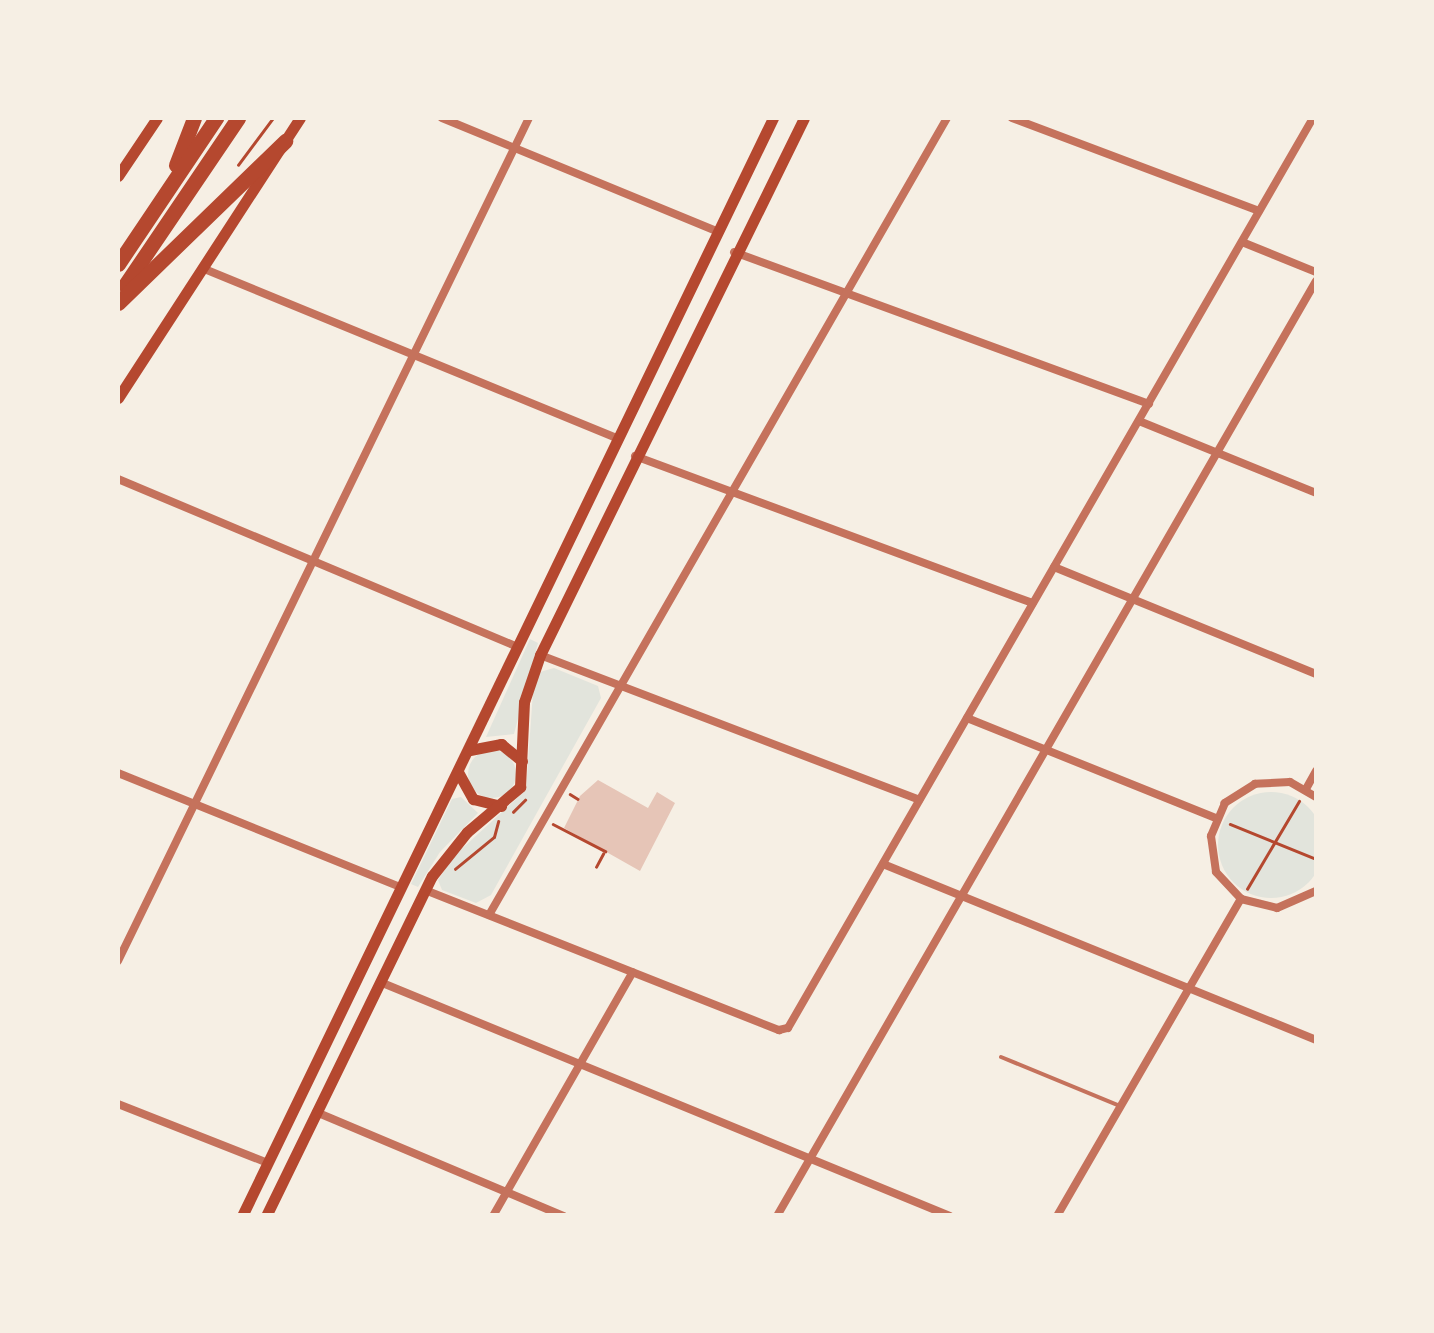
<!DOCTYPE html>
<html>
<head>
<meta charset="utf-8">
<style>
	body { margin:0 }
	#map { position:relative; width:1434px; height:1333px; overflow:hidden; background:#f6efe4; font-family:Commissioner,sans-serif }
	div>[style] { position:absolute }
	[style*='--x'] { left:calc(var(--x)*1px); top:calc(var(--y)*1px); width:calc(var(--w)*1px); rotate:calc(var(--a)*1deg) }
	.green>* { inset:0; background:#e2e4dc }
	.round { border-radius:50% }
	.building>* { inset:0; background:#e6c5b7 }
	.path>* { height:2.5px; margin:-1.25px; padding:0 1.25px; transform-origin:1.25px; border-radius:1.25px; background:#b5482f }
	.service>* { height:4px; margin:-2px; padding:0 2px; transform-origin:2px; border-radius:2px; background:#c5725c }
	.minor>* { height:8px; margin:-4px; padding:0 4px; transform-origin:4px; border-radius:4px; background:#c5725c }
	.secondary>* { height:11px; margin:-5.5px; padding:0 5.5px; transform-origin:5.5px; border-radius:5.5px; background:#b5482f }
	.motorway>* { height:15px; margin:-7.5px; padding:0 7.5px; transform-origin:7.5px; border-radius:7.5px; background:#b5482f }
	span { translate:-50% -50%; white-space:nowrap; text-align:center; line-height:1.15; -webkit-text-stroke:8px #f6efe4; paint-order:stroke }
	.frame { position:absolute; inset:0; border:120px solid #f6efe4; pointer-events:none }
</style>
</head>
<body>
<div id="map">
	<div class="green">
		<div style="clip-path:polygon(530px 639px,538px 643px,514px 734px,486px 737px)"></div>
		<div style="clip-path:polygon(554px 668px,598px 686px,601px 698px,491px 895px,476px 903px,442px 890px,438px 880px,455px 855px,526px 790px,533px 692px,540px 672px)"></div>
		<div class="round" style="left:468px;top:750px;width:48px;height:48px"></div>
		<div class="round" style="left:1218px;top:792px;width:106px;height:106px"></div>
		<div style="clip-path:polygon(461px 797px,478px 813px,440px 852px,418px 887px,411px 884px,452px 799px)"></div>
	</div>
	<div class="building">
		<div style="clip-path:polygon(598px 780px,648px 808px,657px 792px,675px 803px,640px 871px,564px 828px,580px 796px)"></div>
	</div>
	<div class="path">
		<div style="--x:238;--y:165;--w:59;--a:-53.3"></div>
		<div style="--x:570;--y:794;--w:9;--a:32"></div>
		<div style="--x:513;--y:812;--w:17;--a:-45"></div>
		<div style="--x:553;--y:824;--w:59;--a:27.4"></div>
		<div style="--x:1230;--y:824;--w:93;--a:22.1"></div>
		<div style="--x:596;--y:867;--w:15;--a:-62"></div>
		<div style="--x:455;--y:869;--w:50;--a:-39.4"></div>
		<div style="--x:494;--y:837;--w:16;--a:-75"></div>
		<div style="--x:1247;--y:889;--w:102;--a:-59.4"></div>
	</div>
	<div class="service">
		<div style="--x:1001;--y:1057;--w:129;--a:22.4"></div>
	</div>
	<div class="minor">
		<div style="--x:442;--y:118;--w:300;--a:22.4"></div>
		<div style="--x:1012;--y:118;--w:264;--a:20.6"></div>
		<div style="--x:1242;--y:242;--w:80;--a:22.1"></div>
		<div style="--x:734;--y:252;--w:442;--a:20.1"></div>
		<div style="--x:202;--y:268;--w:450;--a:22.3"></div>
		<div style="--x:1139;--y:421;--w:191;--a:22.1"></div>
		<div style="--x:635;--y:456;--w:424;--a:20.3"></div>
		<div style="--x:118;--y:479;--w:434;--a:22.8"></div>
		<div style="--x:1054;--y:567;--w:283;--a:22.2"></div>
		<div style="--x:540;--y:655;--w:406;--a:20.9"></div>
		<div style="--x:967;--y:718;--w:268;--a:21.9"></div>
		<div style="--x:118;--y:773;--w:306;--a:22"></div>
		<div style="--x:1306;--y:789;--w:21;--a:-61"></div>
		<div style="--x:1316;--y:797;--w:30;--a:-150"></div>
		<div style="--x:1290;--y:782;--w:35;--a:177"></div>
		<div style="--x:1255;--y:784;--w:36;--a:148"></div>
		<div style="--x:1225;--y:803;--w:36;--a:113"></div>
		<div style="--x:1211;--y:836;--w:36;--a:82"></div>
		<div style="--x:1216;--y:872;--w:37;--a:47"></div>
		<div style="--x:1241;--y:899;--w:37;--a:14"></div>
		<div style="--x:1277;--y:908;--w:43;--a:-23.6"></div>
		<div style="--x:883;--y:864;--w:467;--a:22.1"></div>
		<div style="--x:425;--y:890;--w:381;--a:21.6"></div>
		<div style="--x:779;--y:1030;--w:9;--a:-13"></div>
		<div style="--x:788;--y:1028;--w:1051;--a:-60.02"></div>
		<div style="--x:489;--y:915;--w:919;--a:-60.12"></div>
		<div style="--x:118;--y:961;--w:938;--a:-64.01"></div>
		<div style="--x:380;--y:982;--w:616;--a:22.32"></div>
		<div style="--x:118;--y:1104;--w:161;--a:21.5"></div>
		<div style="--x:316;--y:1112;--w:269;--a:22.8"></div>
		<div style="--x:493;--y:1216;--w:281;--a:-60.2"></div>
		<div style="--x:777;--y:1216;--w:1079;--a:-60.04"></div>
		<div style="--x:1057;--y:1216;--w:367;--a:-59.9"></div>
	</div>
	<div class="secondary">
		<div style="--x:118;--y:176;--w:70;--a:-56.1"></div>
		<div style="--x:118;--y:398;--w:334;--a:-57"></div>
		<div style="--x:470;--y:750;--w:32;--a:-11"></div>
		<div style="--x:501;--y:744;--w:27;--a:39"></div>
		<div style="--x:458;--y:772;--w:31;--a:61"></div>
		<div style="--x:473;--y:799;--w:29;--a:14"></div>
		<div style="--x:242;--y:1216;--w:1220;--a:-64.19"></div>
		<div style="--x:266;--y:1216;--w:378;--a:-64"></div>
		<div style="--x:432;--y:876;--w:56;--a:-51.5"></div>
		<div style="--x:467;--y:832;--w:70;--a:-40.3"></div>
		<div style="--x:520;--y:787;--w:85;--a:-87.3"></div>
		<div style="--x:524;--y:702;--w:50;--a:-71.2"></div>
		<div style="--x:540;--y:655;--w:598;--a:-63.82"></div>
	</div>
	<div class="motorway">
		<div style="--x:176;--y:165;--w:50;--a:-69"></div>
		<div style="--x:118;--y:264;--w:176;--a:-56.1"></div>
		<div style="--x:125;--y:285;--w:202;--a:-55.9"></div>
		<div style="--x:118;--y:303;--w:233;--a:-44.1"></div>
	</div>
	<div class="frame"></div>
</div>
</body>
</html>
